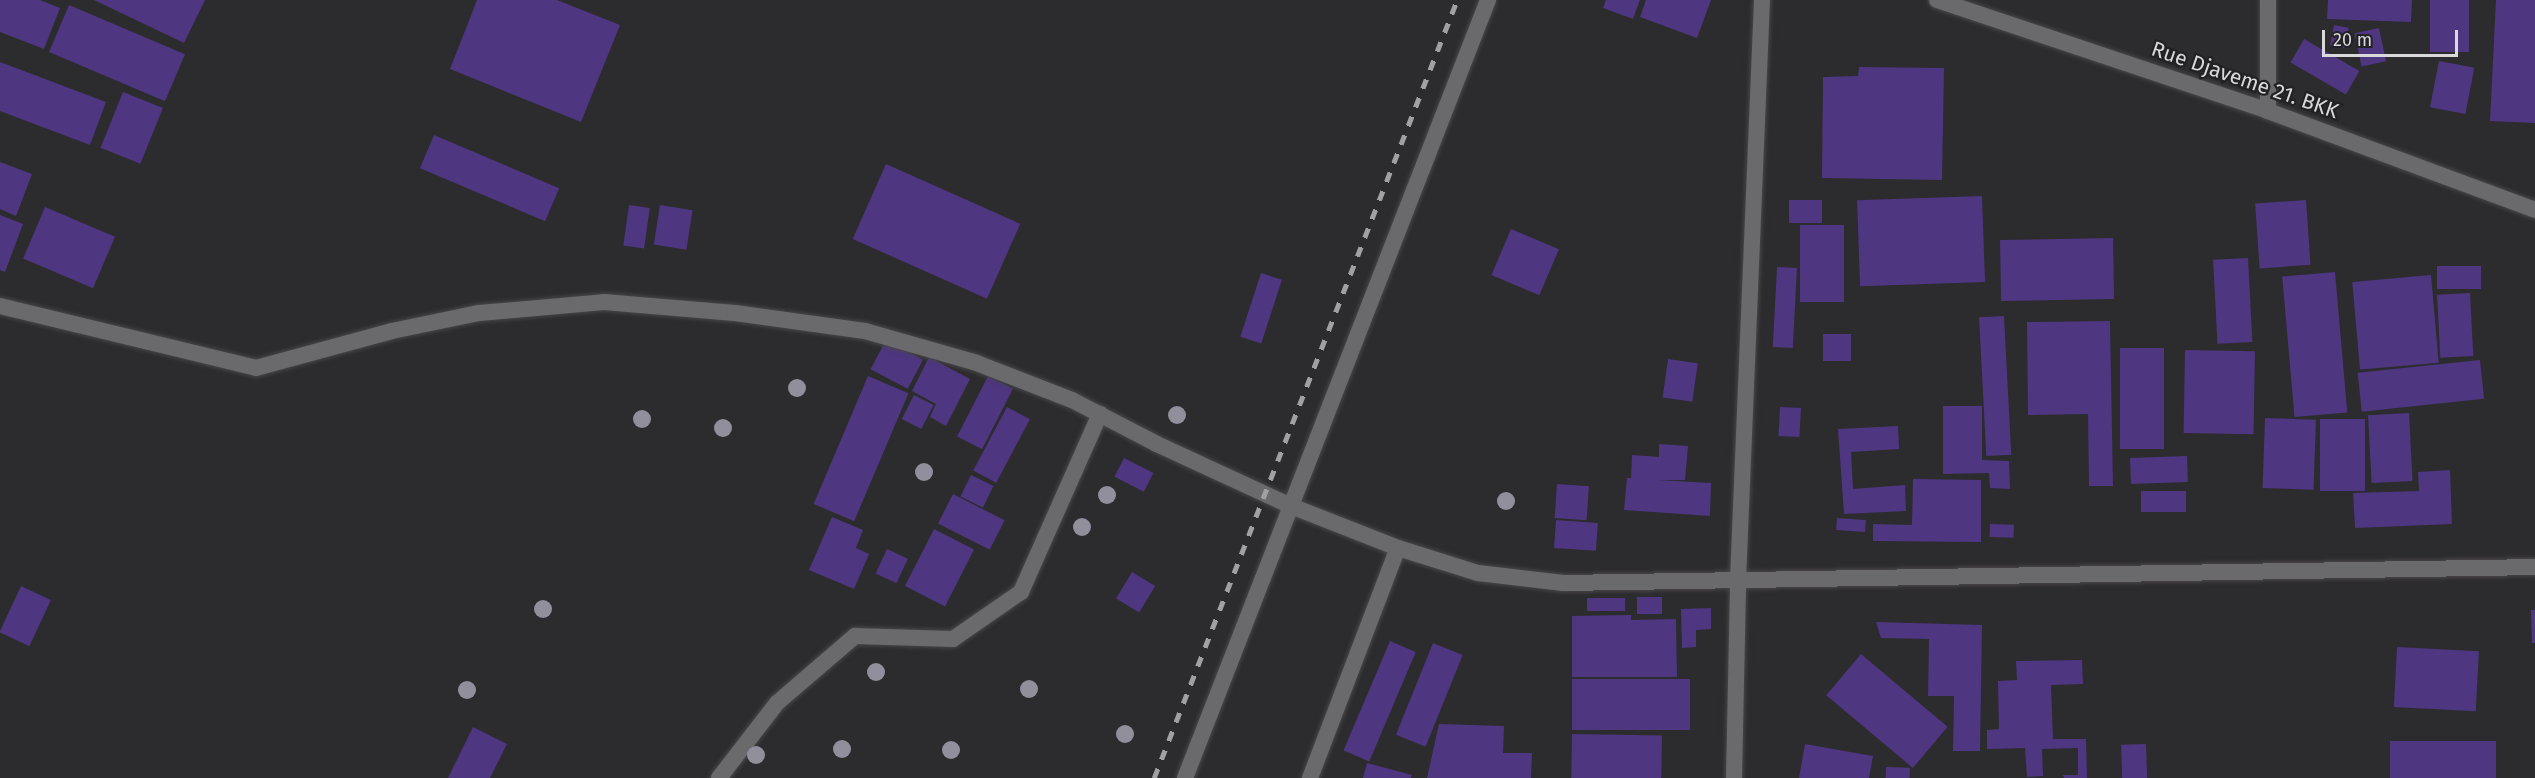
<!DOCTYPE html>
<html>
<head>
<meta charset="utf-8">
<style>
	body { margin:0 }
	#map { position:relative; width:2535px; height:778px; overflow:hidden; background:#2c2b2e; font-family:"Fira Sans",sans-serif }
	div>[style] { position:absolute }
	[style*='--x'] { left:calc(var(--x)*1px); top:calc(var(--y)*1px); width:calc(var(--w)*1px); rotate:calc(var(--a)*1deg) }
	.building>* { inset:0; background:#4e3680; transform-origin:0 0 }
	.roads { filter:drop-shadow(0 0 2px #474649) drop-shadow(0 0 2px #474649) }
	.minor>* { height:16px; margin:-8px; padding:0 8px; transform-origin:8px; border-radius:8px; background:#6a6a6d }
	.rail>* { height:4.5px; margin-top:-2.25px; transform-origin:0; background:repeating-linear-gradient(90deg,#a1a0a3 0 10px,transparent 0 20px) }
	.trees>* { width:18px; height:18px; margin:-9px; border-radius:50%; background:#928f9d }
	span { translate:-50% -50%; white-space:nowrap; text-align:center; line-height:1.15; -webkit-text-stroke:4.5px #222124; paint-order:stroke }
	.street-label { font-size:21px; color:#d9d9db }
	.scale { position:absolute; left:2322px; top:30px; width:136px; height:27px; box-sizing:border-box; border:3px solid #d9d9db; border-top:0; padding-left:8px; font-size:18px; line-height:21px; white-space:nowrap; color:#d9d9db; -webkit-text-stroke:4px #222124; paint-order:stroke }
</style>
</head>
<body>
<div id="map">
	<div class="building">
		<div style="clip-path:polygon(0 0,40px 0,60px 8px,44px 49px,0 32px)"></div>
		<div style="clip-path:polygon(94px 0,205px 0,184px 43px)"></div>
		<div style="clip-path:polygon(477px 0,557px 0,620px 25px,581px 122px,450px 69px)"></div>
		<div style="clip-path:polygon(1606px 0,1640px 0,1633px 19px,1603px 8px)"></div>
		<div style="clip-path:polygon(1646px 0,1711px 0,1697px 38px,1640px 17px)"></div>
		<div style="clip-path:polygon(2328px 0,2412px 0,2411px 22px,2327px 19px)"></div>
		<div style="left:2430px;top:0;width:39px;height:52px"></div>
		<div style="clip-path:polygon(2496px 0,2535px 0,2535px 123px,2490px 121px)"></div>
		<div style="left:69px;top:5px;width:126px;height:51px;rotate:23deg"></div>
		<div style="left:2334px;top:25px;width:15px;height:21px;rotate:11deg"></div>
		<div style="left:2379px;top:28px;width:34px;height:25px;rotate:78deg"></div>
		<div style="left:2304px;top:39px;width:64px;height:27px;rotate:30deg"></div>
		<div style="left:2439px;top:61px;width:36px;height:47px;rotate:11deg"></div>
		<div style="clip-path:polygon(0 62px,106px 102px,90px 145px,0 111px)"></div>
		<div style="clip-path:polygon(1859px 67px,1944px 68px,1942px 180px,1822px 178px,1823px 77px,1858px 76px)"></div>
		<div style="left:123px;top:92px;width:43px;height:60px;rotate:22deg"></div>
		<div style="left:434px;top:135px;width:136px;height:36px;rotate:23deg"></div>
		<div style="clip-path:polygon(0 162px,32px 174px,16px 216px,0 209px)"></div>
		<div style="left:886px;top:164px;width:147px;height:82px;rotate:24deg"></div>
		<div style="left:1982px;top:196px;width:86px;height:125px;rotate:88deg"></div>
		<div style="left:1789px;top:200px;width:33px;height:23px"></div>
		<div style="left:2306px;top:200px;width:65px;height:51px;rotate:86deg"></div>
		<div style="left:629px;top:205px;width:21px;height:41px;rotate:8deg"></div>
		<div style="left:660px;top:205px;width:33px;height:40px;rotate:9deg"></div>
		<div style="left:45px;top:207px;width:76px;height:56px;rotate:23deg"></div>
		<div style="clip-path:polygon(0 215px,23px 224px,5px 272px,0 270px)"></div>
		<div style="left:1800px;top:225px;width:44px;height:77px"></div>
		<div style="left:1511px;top:229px;width:52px;height:50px;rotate:23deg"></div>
		<div style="left:2113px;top:238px;width:61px;height:113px;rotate:89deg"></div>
		<div style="left:2248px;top:258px;width:84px;height:35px;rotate:87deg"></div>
		<div style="left:2437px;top:266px;width:44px;height:23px"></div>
		<div style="left:1777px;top:267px;width:20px;height:80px;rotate:3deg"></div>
		<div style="left:2335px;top:272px;width:141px;height:53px;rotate:85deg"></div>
		<div style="left:1261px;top:273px;width:22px;height:67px;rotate:18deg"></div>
		<div style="left:2431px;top:275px;width:88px;height:79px;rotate:85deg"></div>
		<div style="left:2470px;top:293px;width:63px;height:33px;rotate:87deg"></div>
		<div style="left:2004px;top:316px;width:139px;height:25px;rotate:87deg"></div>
		<div style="clip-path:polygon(2110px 321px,2113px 486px,2089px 486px,2088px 414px,2028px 415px,2027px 322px)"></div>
		<div style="left:1823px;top:334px;width:28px;height:27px"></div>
		<div style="left:886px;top:340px;width:42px;height:33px;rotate:28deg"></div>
		<div style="left:2120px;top:348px;width:44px;height:101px"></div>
		<div style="left:2185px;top:350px;width:70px;height:83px;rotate:1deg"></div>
		<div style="clip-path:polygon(929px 357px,970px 379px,946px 426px,930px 417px,936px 404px,912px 391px)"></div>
		<div style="left:1668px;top:359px;width:30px;height:39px;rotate:8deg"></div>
		<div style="left:2480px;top:360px;width:39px;height:123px;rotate:84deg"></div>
		<div style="left:868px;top:376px;width:44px;height:139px;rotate:23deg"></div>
		<div style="left:988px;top:376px;width:28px;height:68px;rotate:27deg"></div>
		<div style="left:914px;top:395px;width:22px;height:27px;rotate:27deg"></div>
		<div style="clip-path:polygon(1943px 406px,1982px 406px,1982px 460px,2009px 461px,2010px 489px,1990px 488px,1989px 473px,1943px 474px)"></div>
		<div style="left:1007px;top:407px;width:26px;height:72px;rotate:28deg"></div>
		<div style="left:1780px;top:407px;width:21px;height:29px;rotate:3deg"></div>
		<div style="left:2409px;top:413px;width:68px;height:41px;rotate:87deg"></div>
		<div style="left:2265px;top:418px;width:51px;height:70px;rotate:2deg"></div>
		<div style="left:2320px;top:419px;width:45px;height:72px"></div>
		<div style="clip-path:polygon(1898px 426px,1899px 449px,1851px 452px,1853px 489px,1905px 485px,1906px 511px,1844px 514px,1838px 429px)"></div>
		<div style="clip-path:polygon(1659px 444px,1688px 446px,1685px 480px,1658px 480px,1711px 483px,1710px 516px,1624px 510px,1627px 478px,1631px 478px,1632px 455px,1659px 457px)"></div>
		<div style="left:2187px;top:456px;width:26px;height:57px;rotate:88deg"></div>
		<div style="left:1124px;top:458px;width:33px;height:21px;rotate:27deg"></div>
		<div style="clip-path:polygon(2450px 470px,2452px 524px,2355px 528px,2353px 493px,2419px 491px,2418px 472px)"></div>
		<div style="left:971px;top:475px;width:25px;height:24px;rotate:26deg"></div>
		<div style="clip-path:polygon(1913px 479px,1981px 480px,1981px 542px,1873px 541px,1873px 524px,1912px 525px)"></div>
		<div style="left:1557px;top:484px;width:32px;height:34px;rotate:4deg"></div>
		<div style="left:2186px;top:491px;width:21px;height:45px;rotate:90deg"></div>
		<div style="left:953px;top:494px;width:58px;height:33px;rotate:27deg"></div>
		<div style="clip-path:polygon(832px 517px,863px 530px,856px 548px,869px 554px,854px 589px,809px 570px)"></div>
		<div style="left:1837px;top:518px;width:29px;height:12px;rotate:4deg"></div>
		<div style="left:1556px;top:520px;width:42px;height:28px;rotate:4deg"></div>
		<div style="left:1990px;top:524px;width:24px;height:13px;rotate:2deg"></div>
		<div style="left:934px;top:529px;width:45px;height:64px;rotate:27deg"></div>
		<div style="left:887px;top:549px;width:23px;height:27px;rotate:25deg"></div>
		<div style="left:1132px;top:572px;width:27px;height:31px;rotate:31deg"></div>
		<div style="left:21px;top:586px;width:33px;height:51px;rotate:25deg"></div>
		<div style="left:1637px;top:597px;width:25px;height:17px"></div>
		<div style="left:1587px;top:598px;width:38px;height:13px"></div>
		<div style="clip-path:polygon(1711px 608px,1711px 629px,1696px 630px,1696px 647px,1682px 648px,1681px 609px)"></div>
		<div style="clip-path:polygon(2531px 610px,2535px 610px,2535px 643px,2532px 643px)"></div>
		<div style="clip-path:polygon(1631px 615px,1631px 620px,1676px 619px,1677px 677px,1572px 677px,1572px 616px)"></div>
		<div style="clip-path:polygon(1876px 622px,1982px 625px,1980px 751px,1953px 751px,1954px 696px,1928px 696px,1929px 639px,1881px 638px)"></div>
		<div style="left:1390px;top:641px;width:28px;height:119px;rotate:23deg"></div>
		<div style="left:1433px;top:643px;width:32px;height:99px;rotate:22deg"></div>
		<div style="left:2397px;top:647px;width:82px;height:60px;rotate:3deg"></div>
		<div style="left:1861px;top:654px;width:113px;height:54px;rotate:40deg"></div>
		<div style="clip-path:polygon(2082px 660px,2083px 684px,2051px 685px,2053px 739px,2086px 739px,2087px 778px,2064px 778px,2063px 775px,2078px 775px,2078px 748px,2042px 749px,2043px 776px,2027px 777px,2025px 748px,1987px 749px,1987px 730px,1999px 729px,1998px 681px,2017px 680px,2016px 661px)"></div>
		<div style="left:1572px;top:679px;width:118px;height:51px"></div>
		<div style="clip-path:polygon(1439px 724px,1504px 726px,1503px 753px,1532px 753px,1531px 778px,1427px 778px)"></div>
		<div style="clip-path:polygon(473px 727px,507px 744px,490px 778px,448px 778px)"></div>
		<div style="left:1572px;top:734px;width:90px;height:44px;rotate:1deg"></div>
		<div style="left:2496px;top:741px;width:37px;height:106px;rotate:90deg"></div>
		<div style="clip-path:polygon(1805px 744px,1873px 756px,1869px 778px,1799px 778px)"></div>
		<div style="left:2146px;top:744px;width:34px;height:25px;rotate:88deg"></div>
		<div style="clip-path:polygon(1367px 763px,1412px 775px,1411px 778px,1363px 778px)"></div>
		<div style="left:1886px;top:767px;width:24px;height:11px;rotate:2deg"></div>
	</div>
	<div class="roads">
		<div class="minor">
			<div style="--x:1937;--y:0;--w:349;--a:18.5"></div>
			<div style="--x:2268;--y:111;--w:285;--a:20.3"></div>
			<div style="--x:2268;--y:0;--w:111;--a:90"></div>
			<div style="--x:0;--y:306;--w:263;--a:13.6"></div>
			<div style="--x:256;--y:368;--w:141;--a:-15.2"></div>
			<div style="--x:392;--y:331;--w:89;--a:-11.7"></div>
			<div style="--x:479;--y:313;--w:125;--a:-5"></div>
			<div style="--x:604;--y:302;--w:131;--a:4.8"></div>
			<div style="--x:735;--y:313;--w:131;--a:7.9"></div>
			<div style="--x:865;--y:331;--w:113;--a:15.9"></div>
			<div style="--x:974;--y:362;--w:105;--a:21.2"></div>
			<div style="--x:1072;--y:400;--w:96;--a:27.4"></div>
			<div style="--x:1157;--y:444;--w:148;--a:24.8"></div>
			<div style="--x:1291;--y:506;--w:115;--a:21.4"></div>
			<div style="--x:1398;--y:548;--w:84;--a:17.4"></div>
			<div style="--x:1478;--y:573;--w:86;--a:6.7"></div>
			<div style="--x:1563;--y:583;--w:972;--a:-0.94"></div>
			<div style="--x:719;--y:778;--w:95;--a:-52.3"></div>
			<div style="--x:777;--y:703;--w:103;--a:-40.7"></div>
			<div style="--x:855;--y:636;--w:98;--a:1.8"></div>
			<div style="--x:953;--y:639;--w:83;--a:-34.7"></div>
			<div style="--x:1021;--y:592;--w:195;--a:-66.1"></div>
			<div style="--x:1185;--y:778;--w:835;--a:-68.72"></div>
			<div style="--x:1310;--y:778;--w:246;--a:-69.1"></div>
			<div style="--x:1734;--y:778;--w:198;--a:-88.8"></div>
			<div style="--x:1738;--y:580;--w:580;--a:-87.63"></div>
		</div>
	</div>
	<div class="rail">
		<div style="--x:1154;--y:778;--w:835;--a:-68.72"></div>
	</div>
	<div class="trees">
		<div style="left:797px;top:388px"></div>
		<div style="left:1177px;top:415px"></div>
		<div style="left:642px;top:419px"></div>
		<div style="left:723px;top:428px"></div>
		<div style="left:924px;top:472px"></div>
		<div style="left:1107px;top:495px"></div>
		<div style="left:1506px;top:501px"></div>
		<div style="left:1082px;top:527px"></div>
		<div style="left:543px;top:609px"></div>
		<div style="left:876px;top:672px"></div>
		<div style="left:1029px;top:689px"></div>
		<div style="left:467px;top:690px"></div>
		<div style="left:1125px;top:734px"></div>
		<div style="left:842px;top:749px"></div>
		<div style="left:951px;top:750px"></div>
		<div style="left:756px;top:755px"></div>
	</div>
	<div class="street-label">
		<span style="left:2245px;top:80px;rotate:19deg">Rue Djaveme 21. BKK</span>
	</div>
	<div class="scale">20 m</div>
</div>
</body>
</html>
